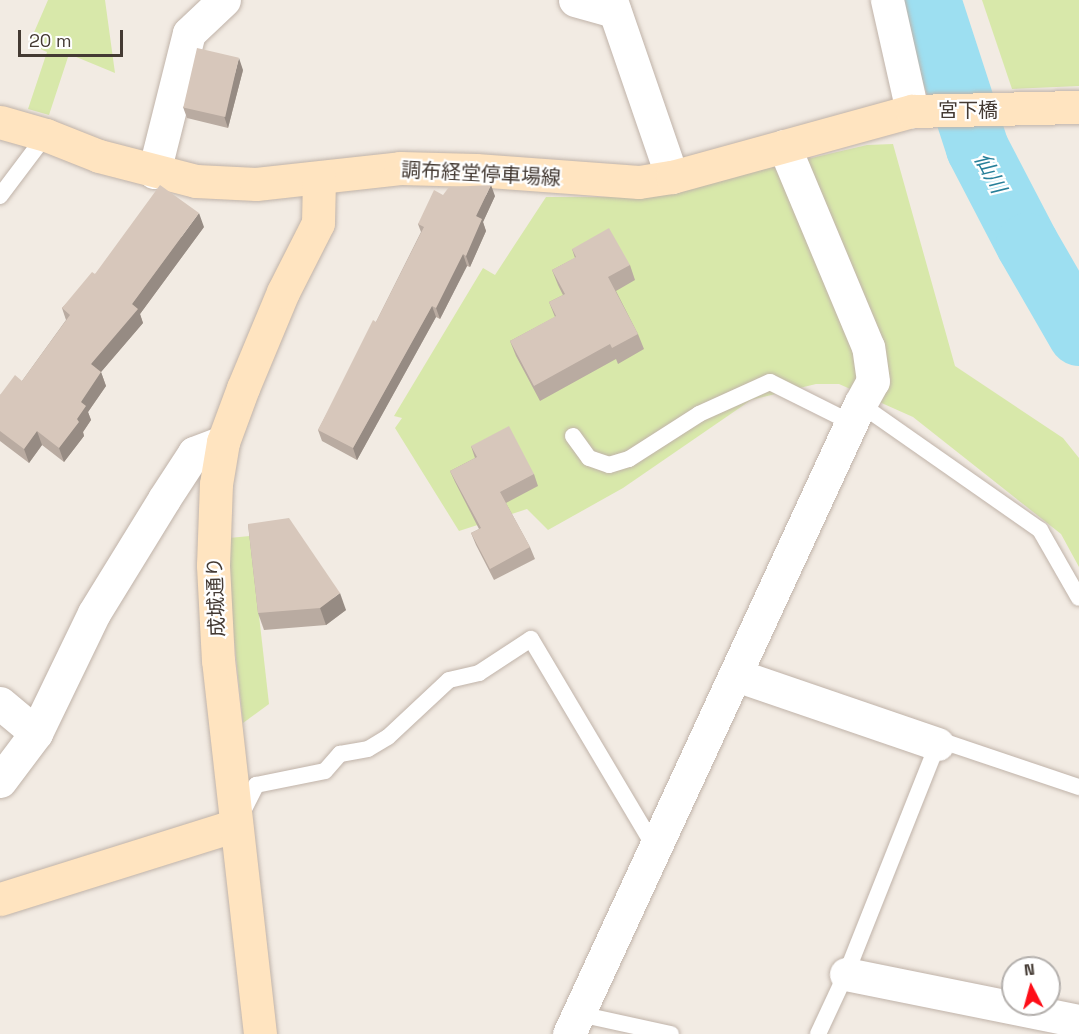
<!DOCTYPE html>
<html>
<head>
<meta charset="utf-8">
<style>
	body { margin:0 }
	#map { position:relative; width:1079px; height:1034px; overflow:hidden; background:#f2ebe3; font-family:"Space Grotesk","Noto Sans JP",sans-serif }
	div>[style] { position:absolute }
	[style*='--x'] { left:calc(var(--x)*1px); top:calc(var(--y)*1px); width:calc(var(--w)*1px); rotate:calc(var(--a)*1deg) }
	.green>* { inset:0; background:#d8e8aa }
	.river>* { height:63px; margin:-31.5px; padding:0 31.5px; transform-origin:31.5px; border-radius:31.5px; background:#9ddff1 }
	.roads { filter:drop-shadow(0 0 2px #c0b3a9) drop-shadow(0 0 2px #c0b3a9) }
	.lane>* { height:16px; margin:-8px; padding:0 8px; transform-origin:8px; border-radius:8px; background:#fff }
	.street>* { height:33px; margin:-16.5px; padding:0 16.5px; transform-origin:16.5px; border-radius:16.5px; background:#fff }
	.secondary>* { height:33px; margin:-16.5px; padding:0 16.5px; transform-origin:16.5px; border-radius:16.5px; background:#ffe4c0 }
	.wall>* { inset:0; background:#b9aba1 }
	.shaded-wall>* { inset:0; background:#968b83 }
	.building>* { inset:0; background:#d7c7bb; transform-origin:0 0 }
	span { translate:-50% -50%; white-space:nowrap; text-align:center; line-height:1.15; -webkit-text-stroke:4.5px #fff; paint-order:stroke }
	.street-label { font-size:20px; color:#443a33 }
	.water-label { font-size:21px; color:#277f99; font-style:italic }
	.north { position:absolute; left:1001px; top:956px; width:60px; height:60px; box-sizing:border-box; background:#fff; border:2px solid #b4b0ad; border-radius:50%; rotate:354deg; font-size:16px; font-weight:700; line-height:24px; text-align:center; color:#443a33 }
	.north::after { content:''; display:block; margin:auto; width:21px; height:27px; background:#fe0e18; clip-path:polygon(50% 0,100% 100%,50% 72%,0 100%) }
	.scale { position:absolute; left:18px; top:30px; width:105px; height:27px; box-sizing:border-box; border:3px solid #443a33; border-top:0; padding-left:8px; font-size:18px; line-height:21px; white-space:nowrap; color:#443a33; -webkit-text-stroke:4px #fff; paint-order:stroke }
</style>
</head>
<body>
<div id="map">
	<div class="green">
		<div style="clip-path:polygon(48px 0,105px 0,115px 73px,69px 54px,49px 115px,28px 109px,47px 52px,29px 44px)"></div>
		<div style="clip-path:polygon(982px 0,1079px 0,1079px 86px,1012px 89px)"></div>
		<div style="clip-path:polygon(893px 144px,955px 366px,1063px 438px,1079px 458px,1079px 567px,1061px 534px,913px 417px,839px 384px,816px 384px,751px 400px,623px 488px,548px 530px,527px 509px,459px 531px,395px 428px,402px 418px,394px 416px,483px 268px,495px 275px,546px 197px,644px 197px,867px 145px)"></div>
		<div style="clip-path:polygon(250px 536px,269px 704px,243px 723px,231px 610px,229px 538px)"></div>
	</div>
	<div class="river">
		<div style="--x:929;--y:0;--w:156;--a:72"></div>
		<div style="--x:977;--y:148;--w:108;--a:62.5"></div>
		<div style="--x:1027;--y:244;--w:104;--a:60"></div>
	</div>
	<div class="roads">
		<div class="lane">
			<div style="--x:0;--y:196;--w:76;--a:-53"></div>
			<div style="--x:860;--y:404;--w:220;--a:35"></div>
			<div style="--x:1040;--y:530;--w:78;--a:60.2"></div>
			<div style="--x:573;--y:436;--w:27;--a:54"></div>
			<div style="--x:589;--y:458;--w:21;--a:19"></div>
			<div style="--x:609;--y:465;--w:21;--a:-17"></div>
			<div style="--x:629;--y:459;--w:83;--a:-32.7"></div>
			<div style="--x:699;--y:414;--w:78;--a:-24.3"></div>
			<div style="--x:770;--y:382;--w:92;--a:26.6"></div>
			<div style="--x:241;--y:815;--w:34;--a:-63"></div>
			<div style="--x:256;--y:785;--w:70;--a:-11.5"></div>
			<div style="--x:325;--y:771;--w:23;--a:-49"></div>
			<div style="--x:340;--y:754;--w:28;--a:-10"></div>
			<div style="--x:368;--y:749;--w:23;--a:-31"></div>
			<div style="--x:388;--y:737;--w:83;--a:-43.1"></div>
			<div style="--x:449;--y:680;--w:31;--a:-13"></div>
			<div style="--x:479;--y:673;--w:62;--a:-33.2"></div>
			<div style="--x:531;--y:639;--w:243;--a:59.3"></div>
			<div style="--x:579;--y:1014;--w:94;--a:12.3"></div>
			<div style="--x:818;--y:1034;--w:66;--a:-65"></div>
			<div style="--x:846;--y:974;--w:252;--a:-68.3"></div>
			<div style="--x:939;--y:740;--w:148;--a:18.6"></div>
		</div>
		<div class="street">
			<div style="--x:575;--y:0;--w:41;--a:15.8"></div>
			<div style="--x:611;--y:0;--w:187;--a:71"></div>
			<div style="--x:887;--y:0;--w:114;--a:77.3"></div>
			<div style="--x:154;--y:172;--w:143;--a:-75.9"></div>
			<div style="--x:189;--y:33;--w:48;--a:-43.3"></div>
			<div style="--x:736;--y:675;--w:213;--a:18.9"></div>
			<div style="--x:0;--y:703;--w:47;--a:39.8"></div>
			<div style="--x:0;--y:781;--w:60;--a:-53.1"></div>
			<div style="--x:36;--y:733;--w:133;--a:-64.2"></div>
			<div style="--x:94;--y:613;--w:134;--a:-58.4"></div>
			<div style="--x:164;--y:499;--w:55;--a:-56.9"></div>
			<div style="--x:194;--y:453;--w:31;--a:-21"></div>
			<div style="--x:846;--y:974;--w:238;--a:11.4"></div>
			<div style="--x:569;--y:1034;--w:694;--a:-65.21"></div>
			<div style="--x:860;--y:404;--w:26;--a:-61"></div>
			<div style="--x:873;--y:381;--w:34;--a:-98"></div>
			<div style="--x:868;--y:347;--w:218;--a:-112.7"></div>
		</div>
		<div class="secondary">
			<div style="--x:0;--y:122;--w:48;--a:15.8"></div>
			<div style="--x:46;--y:135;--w:57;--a:21.6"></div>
			<div style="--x:99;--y:156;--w:100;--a:14.5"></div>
			<div style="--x:196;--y:181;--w:60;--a:2.9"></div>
			<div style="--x:256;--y:184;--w:145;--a:-6.3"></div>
			<div style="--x:400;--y:168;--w:76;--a:1.5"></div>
			<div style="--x:476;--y:170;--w:163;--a:4.2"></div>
			<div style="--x:639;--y:182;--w:33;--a:-9"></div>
			<div style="--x:672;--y:177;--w:249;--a:-15.4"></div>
			<div style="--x:912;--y:111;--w:167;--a:-1.4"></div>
			<div style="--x:0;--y:899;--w:247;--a:-17.4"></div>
			<div style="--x:260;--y:1034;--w:375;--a:-96.4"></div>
			<div style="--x:218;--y:661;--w:96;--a:-93"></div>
			<div style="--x:213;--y:565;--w:81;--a:-87.9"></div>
			<div style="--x:216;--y:484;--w:43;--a:-80.5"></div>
			<div style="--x:223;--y:442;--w:58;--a:-69.7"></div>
			<div style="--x:243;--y:388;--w:104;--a:-67.4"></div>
			<div style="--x:283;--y:292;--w:77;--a:-63.1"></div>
			<div style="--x:318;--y:223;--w:45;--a:-88.7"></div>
		</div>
	</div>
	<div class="wall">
		<div style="clip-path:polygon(243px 70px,228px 128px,187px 118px,183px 107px)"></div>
		<div style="clip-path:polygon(443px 195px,495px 196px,483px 222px,486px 231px,470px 267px,467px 266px,440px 319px,436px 317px,357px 460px,322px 441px,318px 430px,376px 322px,421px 232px,418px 224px)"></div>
		<div style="clip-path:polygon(204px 227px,140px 314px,143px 323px,101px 372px,106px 386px,88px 412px,91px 420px,83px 432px,84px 436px,64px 462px,42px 445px,29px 463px,0 441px,0 395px,22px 381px,66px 320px,62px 308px,95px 274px)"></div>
		<div style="clip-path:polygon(572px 249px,630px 265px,635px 280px,616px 291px,638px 334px,644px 349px,618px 364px,616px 359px,540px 401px,516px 356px,510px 341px,555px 317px,549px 302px,563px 295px,558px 285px,552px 270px,575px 258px)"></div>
		<div style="clip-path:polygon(471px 446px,534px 474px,538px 486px,506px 503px,530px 547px,535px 559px,494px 580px,476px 545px,471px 533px,479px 529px,455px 482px,450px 471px,475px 458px)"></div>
		<div style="clip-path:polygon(248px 524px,346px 610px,326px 625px,264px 630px,258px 613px)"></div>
	</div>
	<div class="shaded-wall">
		<div style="clip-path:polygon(239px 58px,243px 70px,228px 128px,224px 116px)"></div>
		<div style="clip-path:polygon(491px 185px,495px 196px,483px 222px,486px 231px,470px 267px,466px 256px,476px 216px)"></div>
		<div style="clip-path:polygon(199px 213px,204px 227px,140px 314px,143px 323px,101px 372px,106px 386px,88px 412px,91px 420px,83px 432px,84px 436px,64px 462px,59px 448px,77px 419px,81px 402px,91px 364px,132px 304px)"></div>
		<div style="clip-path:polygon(463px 254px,467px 266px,440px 319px,436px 308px)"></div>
		<div style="clip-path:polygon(432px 306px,436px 317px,357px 460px,353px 448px)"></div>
		<div style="clip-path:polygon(37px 431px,42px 445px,29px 463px,24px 449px)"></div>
		<div style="clip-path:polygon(340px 593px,346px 610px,326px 625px,320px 608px)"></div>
	</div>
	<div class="building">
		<div style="left:197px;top:48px;width:43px;height:61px;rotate:13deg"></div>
		<div style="clip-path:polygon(160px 185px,199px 213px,132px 304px,138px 309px,91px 364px,101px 372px,81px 402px,86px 406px,77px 419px,79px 422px,59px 448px,37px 431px,24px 449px,0 431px,0 395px,15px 375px,22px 381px,70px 315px,62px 308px,92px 272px,95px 274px)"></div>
		<div style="clip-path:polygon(491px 185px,476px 216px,482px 219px,466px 256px,463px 254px,436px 308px,432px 306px,353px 448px,318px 430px,373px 320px,376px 322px,424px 227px,418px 224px,434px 190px,443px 195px,449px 187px)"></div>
		<div style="clip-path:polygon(609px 228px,630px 265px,608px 277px,638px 334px,612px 348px,610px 344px,534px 386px,510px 341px,556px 316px,549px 302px,565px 294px,552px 270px,576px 257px,572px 249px)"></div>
		<div style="clip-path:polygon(509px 426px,534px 474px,500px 492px,530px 547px,490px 569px,471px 533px,481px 528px,450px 471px,477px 457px,471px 446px)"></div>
		<div style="clip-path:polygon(289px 518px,340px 593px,320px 608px,258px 613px,248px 524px)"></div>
	</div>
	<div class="street-label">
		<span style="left:968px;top:110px">宮下橋</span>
		<span style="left:481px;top:174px;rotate:3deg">調布経堂停車場線</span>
		<span style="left:216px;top:597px;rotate:-92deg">成城通り</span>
	</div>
	<div class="water-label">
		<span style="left:990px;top:173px;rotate:62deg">仙川</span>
	</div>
	<div class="north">N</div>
	<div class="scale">20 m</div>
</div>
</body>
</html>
